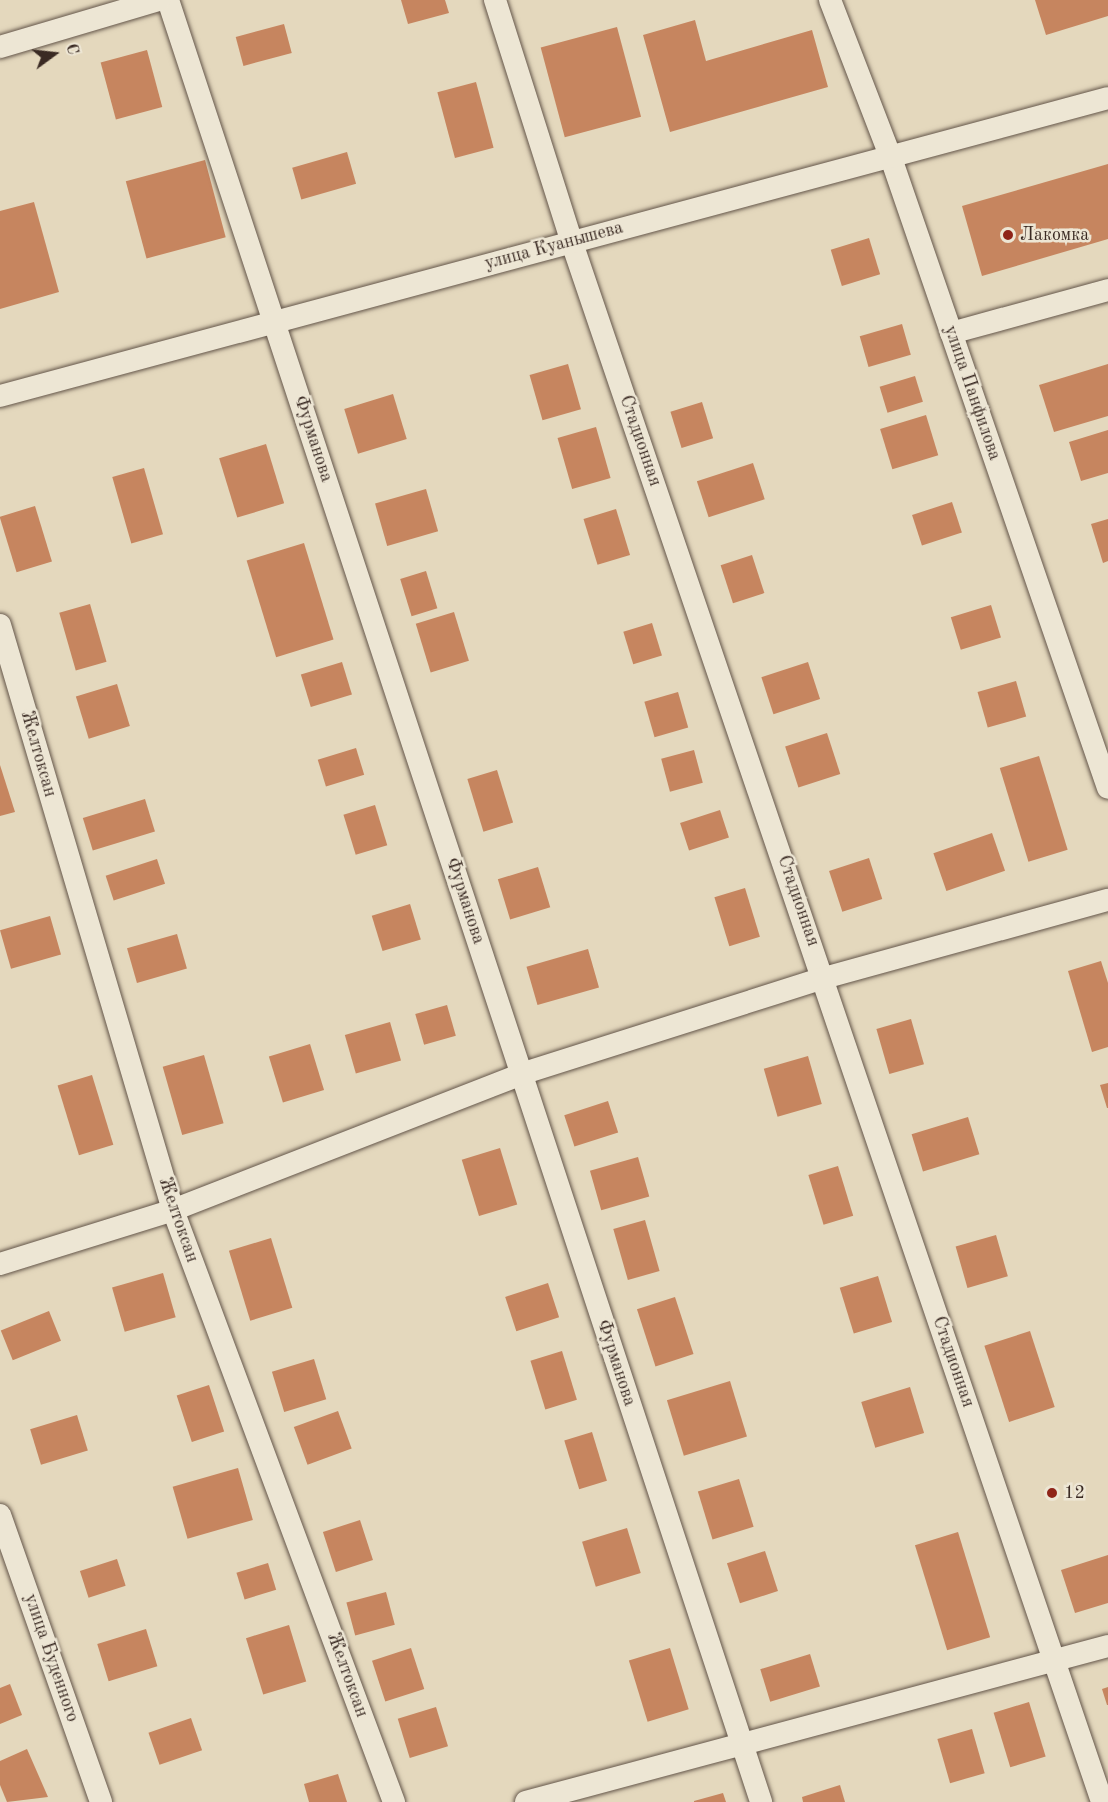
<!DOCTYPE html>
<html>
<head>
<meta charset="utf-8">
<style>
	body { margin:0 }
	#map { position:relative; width:1108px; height:1802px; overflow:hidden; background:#e4d8bd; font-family:"Old Standard TT",serif }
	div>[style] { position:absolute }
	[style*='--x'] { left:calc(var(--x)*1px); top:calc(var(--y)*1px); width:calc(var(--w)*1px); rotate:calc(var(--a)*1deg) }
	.building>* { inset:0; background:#c6855f; transform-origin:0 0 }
	.roads { filter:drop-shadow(0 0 2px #64564a) drop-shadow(0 0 2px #64564a) }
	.street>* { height:22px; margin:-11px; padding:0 11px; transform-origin:11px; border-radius:11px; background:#ede6d4 }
	.dots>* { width:16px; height:16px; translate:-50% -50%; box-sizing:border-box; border:3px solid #ede6d4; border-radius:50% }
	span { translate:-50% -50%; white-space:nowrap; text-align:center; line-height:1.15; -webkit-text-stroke:5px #ede6d4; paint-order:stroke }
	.poi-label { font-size:18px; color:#3a2a23 }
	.left { translate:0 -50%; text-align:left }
	.street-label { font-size:18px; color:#3a2a23 }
	.north { position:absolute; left:24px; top:24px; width:60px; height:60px; -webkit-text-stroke:4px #ede6d4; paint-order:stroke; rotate:75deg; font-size:16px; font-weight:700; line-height:24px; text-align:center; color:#3a2a23 }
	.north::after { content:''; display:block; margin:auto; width:21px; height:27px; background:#3a2a23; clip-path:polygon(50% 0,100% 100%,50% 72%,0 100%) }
</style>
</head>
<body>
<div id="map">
	<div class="building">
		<div style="clip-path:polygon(401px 0,445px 0,449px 13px,408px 24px)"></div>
		<div style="clip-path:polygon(1035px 0,1108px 0,1108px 16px,1046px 35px)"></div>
		<div style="clip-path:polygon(695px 20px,706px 61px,812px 30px,828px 87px,670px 132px,643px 35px)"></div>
		<div style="left:284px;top:24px;width:30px;height:50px;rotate:75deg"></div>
		<div style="left:617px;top:27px;width:93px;height:79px;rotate:75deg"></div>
		<div style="left:147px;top:50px;width:59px;height:48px;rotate:75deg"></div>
		<div style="left:476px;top:82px;width:68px;height:40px;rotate:75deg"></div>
		<div style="left:347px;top:152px;width:33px;height:57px;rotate:74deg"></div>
		<div style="left:205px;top:160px;width:80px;height:82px;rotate:75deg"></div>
		<div style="clip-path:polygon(1108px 164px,1108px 239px,982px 276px,962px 206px)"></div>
		<div style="clip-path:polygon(34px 202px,59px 292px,0 309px,0 211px)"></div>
		<div style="left:869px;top:238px;width:38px;height:40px;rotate:73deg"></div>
		<div style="left:902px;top:324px;width:32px;height:44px;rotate:74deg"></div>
		<div style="left:568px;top:364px;width:47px;height:40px;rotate:74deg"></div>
		<div style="clip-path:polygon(1108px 364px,1108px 416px,1054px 432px,1039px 385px)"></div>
		<div style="left:915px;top:376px;width:27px;height:37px;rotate:73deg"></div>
		<div style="left:393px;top:394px;width:47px;height:51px;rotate:73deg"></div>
		<div style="left:702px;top:402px;width:38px;height:33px;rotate:73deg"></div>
		<div style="left:926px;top:415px;width:42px;height:48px;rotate:73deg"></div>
		<div style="left:596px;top:427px;width:53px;height:40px;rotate:74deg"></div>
		<div style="clip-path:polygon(1108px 430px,1108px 473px,1081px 481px,1069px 442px)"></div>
		<div style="left:266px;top:444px;width:62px;height:49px;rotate:73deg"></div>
		<div style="left:753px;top:463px;width:38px;height:59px;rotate:72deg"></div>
		<div style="left:144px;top:468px;width:69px;height:33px;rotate:74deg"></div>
		<div style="left:426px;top:489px;width:44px;height:53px;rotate:74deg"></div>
		<div style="left:952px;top:502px;width:32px;height:42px;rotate:72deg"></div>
		<div style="left:35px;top:506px;width:58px;height:37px;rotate:73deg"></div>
		<div style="left:616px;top:509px;width:48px;height:34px;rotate:73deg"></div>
		<div style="clip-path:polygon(1108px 519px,1108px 561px,1103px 563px,1091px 524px)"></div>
		<div style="left:304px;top:543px;width:101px;height:60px;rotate:73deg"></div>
		<div style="left:752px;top:555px;width:40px;height:33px;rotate:72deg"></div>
		<div style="left:426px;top:571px;width:39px;height:27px;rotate:73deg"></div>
		<div style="left:90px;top:604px;width:60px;height:32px;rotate:74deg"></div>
		<div style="left:991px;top:605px;width:34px;height:42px;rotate:73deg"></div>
		<div style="left:454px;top:612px;width:51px;height:40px;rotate:73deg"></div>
		<div style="left:652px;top:623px;width:34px;height:30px;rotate:73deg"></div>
		<div style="left:342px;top:662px;width:34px;height:43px;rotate:73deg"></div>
		<div style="left:808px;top:662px;width:39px;height:49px;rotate:72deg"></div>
		<div style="left:1016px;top:681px;width:37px;height:40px;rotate:74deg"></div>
		<div style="left:117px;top:684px;width:44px;height:43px;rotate:73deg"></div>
		<div style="left:678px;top:692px;width:37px;height:35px;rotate:74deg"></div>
		<div style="left:827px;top:733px;width:43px;height:44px;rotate:72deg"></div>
		<div style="left:356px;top:748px;width:28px;height:40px;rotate:73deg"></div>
		<div style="left:694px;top:750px;width:34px;height:34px;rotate:75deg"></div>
		<div style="left:1039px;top:756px;width:98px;height:41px;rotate:73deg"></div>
		<div style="clip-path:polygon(0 765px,15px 812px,0 816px)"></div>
		<div style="left:497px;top:770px;width:55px;height:31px;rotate:73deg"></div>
		<div style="left:145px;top:799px;width:34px;height:65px;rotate:73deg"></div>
		<div style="left:375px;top:805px;width:42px;height:33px;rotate:73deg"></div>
		<div style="left:720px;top:810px;width:29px;height:42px;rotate:72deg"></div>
		<div style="left:992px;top:833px;width:40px;height:62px;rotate:71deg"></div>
		<div style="left:869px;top:858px;width:43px;height:42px;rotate:72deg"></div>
		<div style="left:157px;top:859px;width:26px;height:54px;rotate:72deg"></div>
		<div style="left:538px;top:867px;width:42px;height:42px;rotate:73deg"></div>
		<div style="left:745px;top:888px;width:51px;height:32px;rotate:73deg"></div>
		<div style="left:410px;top:904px;width:37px;height:40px;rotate:73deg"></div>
		<div style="left:50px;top:916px;width:40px;height:52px;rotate:74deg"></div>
		<div style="left:177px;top:934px;width:36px;height:52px;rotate:74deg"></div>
		<div style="left:588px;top:949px;width:40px;height:64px;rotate:74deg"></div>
		<div style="clip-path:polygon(1101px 961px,1108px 983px,1108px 1047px,1092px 1052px,1068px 971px)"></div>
		<div style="left:447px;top:1005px;width:32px;height:33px;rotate:74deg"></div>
		<div style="left:911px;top:1019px;width:47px;height:36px;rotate:74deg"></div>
		<div style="left:390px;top:1022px;width:40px;height:47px;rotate:74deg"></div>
		<div style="left:310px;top:1044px;width:48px;height:43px;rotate:73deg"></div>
		<div style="left:204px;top:1055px;width:71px;height:43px;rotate:74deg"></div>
		<div style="left:808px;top:1056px;width:50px;height:46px;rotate:74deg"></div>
		<div style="left:92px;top:1075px;width:73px;height:36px;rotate:73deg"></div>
		<div style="clip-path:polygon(1108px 1083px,1108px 1108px,1107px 1108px,1100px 1085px)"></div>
		<div style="left:608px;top:1101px;width:33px;height:46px;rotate:72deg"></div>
		<div style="left:968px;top:1117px;width:39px;height:59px;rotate:73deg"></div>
		<div style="left:500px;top:1148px;width:59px;height:40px;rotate:73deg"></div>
		<div style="left:638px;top:1157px;width:41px;height:50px;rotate:74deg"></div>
		<div style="left:838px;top:1166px;width:52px;height:31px;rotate:73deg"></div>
		<div style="left:645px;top:1220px;width:53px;height:33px;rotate:74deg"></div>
		<div style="left:996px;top:1235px;width:43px;height:42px;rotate:74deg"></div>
		<div style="left:271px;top:1238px;width:73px;height:44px;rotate:73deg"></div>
		<div style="left:163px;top:1273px;width:46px;height:53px;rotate:74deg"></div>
		<div style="left:878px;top:1276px;width:48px;height:40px;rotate:73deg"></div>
		<div style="left:548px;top:1283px;width:36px;height:45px;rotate:72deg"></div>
		<div style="left:675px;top:1297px;width:60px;height:40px;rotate:72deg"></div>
		<div style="left:49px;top:1311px;width:32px;height:52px;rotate:68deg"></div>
		<div style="left:1030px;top:1331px;width:80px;height:48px;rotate:72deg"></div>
		<div style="left:562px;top:1351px;width:51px;height:33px;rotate:73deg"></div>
		<div style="left:314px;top:1359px;width:42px;height:44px;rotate:73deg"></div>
		<div style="left:730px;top:1381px;width:58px;height:66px;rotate:73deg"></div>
		<div style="left:209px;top:1385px;width:49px;height:34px;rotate:72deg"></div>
		<div style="left:910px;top:1387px;width:48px;height:51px;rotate:73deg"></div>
		<div style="left:338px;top:1411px;width:40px;height:47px;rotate:70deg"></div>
		<div style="left:77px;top:1415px;width:37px;height:49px;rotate:73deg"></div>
		<div style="left:592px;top:1432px;width:51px;height:29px;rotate:73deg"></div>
		<div style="left:238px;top:1468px;width:54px;height:68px;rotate:74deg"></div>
		<div style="left:739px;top:1479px;width:50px;height:43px;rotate:73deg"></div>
		<div style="left:360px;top:1520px;width:42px;height:39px;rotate:72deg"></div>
		<div style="left:627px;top:1528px;width:47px;height:47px;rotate:73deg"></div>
		<div style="left:958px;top:1532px;width:110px;height:45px;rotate:73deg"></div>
		<div style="left:765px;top:1551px;width:42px;height:40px;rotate:72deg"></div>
		<div style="clip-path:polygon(1108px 1555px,1108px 1603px,1075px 1613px,1061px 1570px)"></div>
		<div style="left:117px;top:1559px;width:28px;height:39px;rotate:72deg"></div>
		<div style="left:268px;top:1563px;width:28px;height:33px;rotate:73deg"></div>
		<div style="left:386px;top:1592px;width:34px;height:41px;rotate:75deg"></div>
		<div style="left:289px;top:1625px;width:59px;height:45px;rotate:73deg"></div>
		<div style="left:146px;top:1629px;width:39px;height:51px;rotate:73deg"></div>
		<div style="left:411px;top:1648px;width:43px;height:41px;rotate:72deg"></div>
		<div style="left:670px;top:1648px;width:64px;height:43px;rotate:73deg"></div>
		<div style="left:810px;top:1654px;width:34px;height:52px;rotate:73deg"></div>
		<div style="clip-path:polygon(10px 1684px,22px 1715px,0 1724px,0 1688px)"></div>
		<div style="clip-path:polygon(1108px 1687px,1108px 1705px,1107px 1705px,1102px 1689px)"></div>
		<div style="left:1029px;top:1702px;width:57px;height:37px;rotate:73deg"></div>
		<div style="left:436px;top:1707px;width:41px;height:40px;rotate:73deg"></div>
		<div style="left:191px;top:1718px;width:34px;height:45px;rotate:71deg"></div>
		<div style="left:972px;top:1729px;width:46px;height:36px;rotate:74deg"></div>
		<div style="clip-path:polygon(27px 1749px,48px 1797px,7px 1802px,0 1785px,0 1761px)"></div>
		<div style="clip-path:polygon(338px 1774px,347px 1802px,309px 1802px,304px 1784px)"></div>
		<div style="clip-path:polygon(840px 1785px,845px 1802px,803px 1802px,802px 1797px)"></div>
		<div style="clip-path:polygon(723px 1793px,726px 1802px,694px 1802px,694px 1801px)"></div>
	</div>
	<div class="roads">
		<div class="street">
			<div style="--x:168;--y:0;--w:1897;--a:71.78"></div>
			<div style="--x:495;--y:0;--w:252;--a:72.4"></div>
			<div style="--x:571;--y:240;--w:1650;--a:71.22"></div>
			<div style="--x:830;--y:0;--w:169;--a:68.9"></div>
			<div style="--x:891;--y:158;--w:666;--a:70.99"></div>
			<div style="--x:0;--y:47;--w:166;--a:-16.5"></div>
			<div style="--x:951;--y:333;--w:163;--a:-15.3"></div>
			<div style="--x:0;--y:396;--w:1147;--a:-15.05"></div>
			<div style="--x:0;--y:625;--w:610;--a:73.53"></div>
			<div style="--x:173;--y:1210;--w:632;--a:69.53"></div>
			<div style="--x:0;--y:1264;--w:181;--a:-17.3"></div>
			<div style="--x:173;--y:1210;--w:374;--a:-21.3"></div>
			<div style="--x:521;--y:1074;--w:318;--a:-17.6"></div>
			<div style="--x:824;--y:978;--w:295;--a:-15.4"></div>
			<div style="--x:0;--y:1515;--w:304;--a:70.6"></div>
			<div style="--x:526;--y:1802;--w:603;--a:-15"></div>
		</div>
	</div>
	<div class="dots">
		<div style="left:1008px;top:235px;background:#8f2418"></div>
		<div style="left:1052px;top:1493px;background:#8f2418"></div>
	</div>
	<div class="poi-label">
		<span class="left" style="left:1020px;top:235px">Лакомка</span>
		<span class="left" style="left:1064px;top:1493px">12</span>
	</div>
	<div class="street-label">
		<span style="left:554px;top:246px;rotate:-15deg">улица Куанышева</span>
		<span style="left:972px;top:393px;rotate:71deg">улица Панфилова</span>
		<span style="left:313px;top:439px;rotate:72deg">Фурманова</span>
		<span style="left:640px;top:441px;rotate:71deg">Стадионная</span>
		<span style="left:38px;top:754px;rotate:74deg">Желтоксан</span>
		<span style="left:465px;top:901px;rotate:72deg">Фурманова</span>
		<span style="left:798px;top:901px;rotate:71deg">Стадионная</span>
		<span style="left:178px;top:1220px;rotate:71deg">Желтоксан</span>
		<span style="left:953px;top:1362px;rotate:71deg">Стадионная</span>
		<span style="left:616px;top:1363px;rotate:72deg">Фурманова</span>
		<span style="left:51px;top:1658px;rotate:71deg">улица Буденного</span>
		<span style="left:347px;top:1675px;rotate:70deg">Желтоксан</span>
	</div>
	<div class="north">С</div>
</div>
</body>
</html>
